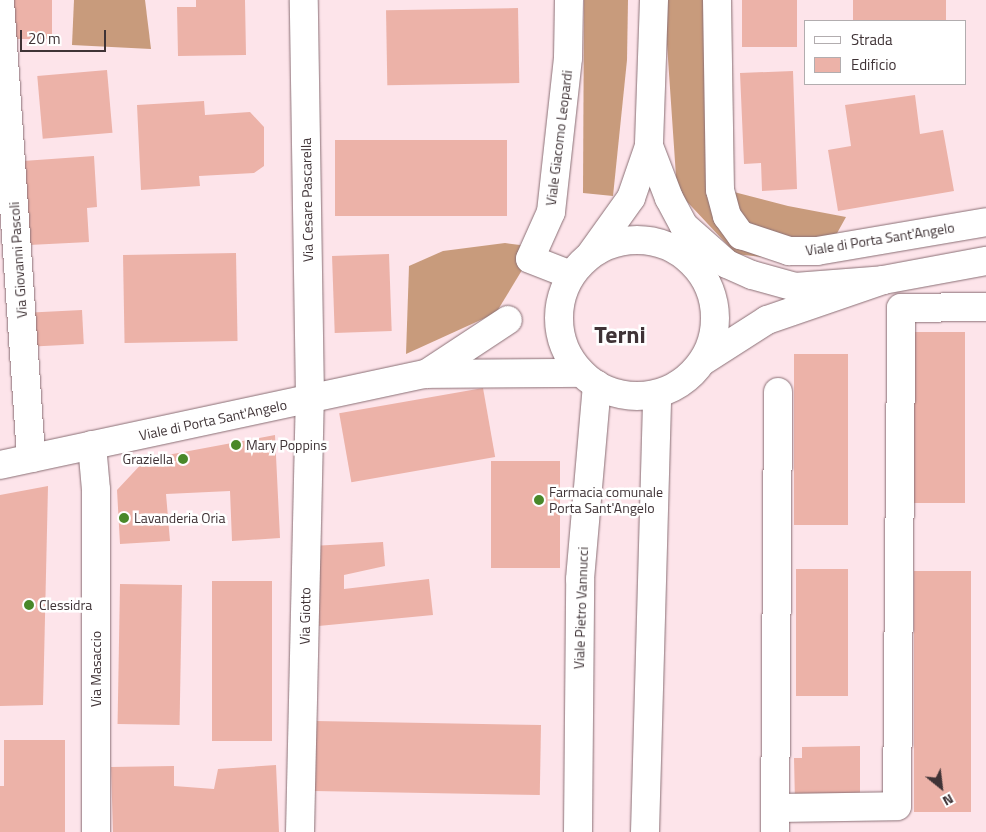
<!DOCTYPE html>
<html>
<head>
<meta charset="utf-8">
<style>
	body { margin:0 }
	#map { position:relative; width:986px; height:832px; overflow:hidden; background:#fde4ea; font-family:"Titillium Web",sans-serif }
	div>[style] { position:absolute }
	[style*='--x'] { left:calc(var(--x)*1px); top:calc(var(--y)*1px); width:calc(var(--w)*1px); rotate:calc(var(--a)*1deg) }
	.forest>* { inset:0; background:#c89b7c }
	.building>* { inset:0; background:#ecb2a8; transform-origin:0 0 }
	.roads { filter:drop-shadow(0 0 1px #8a6f75) drop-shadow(0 0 1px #8a6f75) }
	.minor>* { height:28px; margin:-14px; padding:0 14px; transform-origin:14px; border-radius:14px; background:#fff }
	.minor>.ring { margin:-14px; padding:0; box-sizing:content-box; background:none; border:28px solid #fff; border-radius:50% }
	.dots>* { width:14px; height:14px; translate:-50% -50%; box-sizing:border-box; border:2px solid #fff; border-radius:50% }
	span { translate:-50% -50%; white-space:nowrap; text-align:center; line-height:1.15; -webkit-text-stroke:5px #fff; paint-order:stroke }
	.street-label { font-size:14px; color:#3f3336 }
	.poi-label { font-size:14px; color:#3f3336 }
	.left { translate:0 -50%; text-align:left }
	.right { translate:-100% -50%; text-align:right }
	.town-label { font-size:24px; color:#3f3336; font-weight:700 }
	.legend { position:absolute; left:804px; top:20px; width:162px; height:65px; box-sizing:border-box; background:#fff; border:1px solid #b2adaf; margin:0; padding:6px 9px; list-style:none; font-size:15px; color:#3f3336 }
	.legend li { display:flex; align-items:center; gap:10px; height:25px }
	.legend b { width:25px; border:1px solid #b2adaf }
	.north { position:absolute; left:916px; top:762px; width:50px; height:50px; -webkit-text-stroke:4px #fff; paint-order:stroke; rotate:151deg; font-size:14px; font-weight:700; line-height:20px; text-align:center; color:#3f3336 }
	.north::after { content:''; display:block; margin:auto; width:18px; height:22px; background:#3f3336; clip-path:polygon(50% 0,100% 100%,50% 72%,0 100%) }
	.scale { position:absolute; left:20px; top:30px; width:86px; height:22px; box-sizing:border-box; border:2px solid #3f3336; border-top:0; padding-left:6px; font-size:15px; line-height:18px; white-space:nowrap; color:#3f3336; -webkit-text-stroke:4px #fff; paint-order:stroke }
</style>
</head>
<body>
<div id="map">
	<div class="forest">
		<div style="clip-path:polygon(74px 0,145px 0,151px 49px,72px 45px)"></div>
		<div style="clip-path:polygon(584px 0,628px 0,627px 60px,613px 196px,583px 193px)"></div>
		<div style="clip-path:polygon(664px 0,731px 0,734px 192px,788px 206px,846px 217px,820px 264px,736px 254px,677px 191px)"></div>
		<div style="clip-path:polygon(505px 243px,536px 247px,496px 313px,406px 354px,409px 266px,443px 251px)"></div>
	</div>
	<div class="building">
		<div style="left:9px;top:0;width:43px;height:39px"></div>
		<div style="clip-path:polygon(196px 0,245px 0,246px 55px,178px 56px,177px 7px,196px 7px)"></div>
		<div style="left:742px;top:0;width:55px;height:47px"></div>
		<div style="left:853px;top:0;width:93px;height:21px"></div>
		<div style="left:518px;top:8px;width:75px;height:132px;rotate:89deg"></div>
		<div style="left:107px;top:70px;width:63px;height:70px;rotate:85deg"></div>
		<div style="clip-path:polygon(793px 71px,797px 189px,762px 191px,761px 163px,744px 164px,740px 73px)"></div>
		<div style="clip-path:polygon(915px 95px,920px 134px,943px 130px,954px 191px,838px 211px,828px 150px,851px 146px,845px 105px)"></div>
		<div style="clip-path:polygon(204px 101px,205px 115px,250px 112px,264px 127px,264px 166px,254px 173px,199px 176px,200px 186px,141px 190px,137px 105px)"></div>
		<div style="left:507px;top:140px;width:76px;height:172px;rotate:90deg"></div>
		<div style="clip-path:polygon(94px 156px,97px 207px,87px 208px,89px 242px,29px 245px,23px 161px)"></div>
		<div style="left:236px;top:253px;width:88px;height:113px;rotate:89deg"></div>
		<div style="left:389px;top:254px;width:77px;height:57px;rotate:88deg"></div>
		<div style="left:82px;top:310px;width:34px;height:50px;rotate:87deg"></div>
		<div style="left:911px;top:332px;width:54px;height:171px"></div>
		<div style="left:794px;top:354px;width:54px;height:171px"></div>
		<div style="left:483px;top:388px;width:70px;height:146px;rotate:80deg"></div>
		<div style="clip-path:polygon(275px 435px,280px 538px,232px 541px,230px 491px,166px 494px,170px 541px,120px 544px,117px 490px,146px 459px)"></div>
		<div style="left:560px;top:461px;width:107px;height:69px;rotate:90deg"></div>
		<div style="clip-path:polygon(48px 486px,43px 705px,0 706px,0 495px)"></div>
		<div style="clip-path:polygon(383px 542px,385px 566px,344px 575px,344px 589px,429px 579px,433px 615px,308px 627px,312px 546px)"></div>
		<div style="left:848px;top:569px;width:127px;height:52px;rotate:90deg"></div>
		<div style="left:914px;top:571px;width:57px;height:241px"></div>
		<div style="left:212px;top:581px;width:60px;height:160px"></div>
		<div style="left:182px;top:585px;width:140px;height:62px;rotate:91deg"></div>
		<div style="left:541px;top:725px;width:70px;height:226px;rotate:91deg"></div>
		<div style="clip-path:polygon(4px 740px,65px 740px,65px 832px,0 832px,0 786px,4px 786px)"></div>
		<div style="clip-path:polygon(860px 746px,860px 801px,795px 802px,794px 758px,802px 758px,802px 747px)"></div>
		<div style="clip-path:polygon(276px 765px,279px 832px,113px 832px,111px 767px,174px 766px,174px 786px,214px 789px,218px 769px)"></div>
	</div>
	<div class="roads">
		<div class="minor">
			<div style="--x:569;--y:0;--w:58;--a:91"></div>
			<div style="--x:568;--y:58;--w:155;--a:96.3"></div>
			<div style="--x:551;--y:212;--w:51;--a:114.1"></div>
			<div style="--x:530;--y:259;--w:44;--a:21.3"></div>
			<div style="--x:654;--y:0;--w:146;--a:92"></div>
			<div style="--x:649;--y:146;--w:56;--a:69"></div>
			<div style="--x:669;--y:198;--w:32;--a:62"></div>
			<div style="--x:684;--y:226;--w:57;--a:41.5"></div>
			<div style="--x:727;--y:264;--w:27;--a:24"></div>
			<div style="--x:752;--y:275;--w:45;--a:15.6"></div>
			<div style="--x:795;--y:287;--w:88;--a:-4.5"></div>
			<div style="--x:717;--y:0;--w:190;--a:89.1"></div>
			<div style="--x:720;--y:190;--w:27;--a:75"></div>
			<div style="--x:727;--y:216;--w:24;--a:54"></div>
			<div style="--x:741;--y:235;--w:51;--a:18.4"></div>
			<div style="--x:789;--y:251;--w:28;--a:0"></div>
			<div style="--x:817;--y:251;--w:171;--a:-9.7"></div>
			<div style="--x:0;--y:1;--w:458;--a:86.1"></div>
			<div class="ring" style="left:559px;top:240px;width:128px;height:128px"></div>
			<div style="--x:591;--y:254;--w:69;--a:-54.5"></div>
			<div style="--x:631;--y:198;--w:55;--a:-70.9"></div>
			<div style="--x:703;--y:361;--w:76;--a:-32.6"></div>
			<div style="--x:767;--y:320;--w:123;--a:-19"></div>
			<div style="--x:883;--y:280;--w:105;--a:-10.5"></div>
			<div style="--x:426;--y:374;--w:98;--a:-33.4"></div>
			<div style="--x:92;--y:445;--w:45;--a:84.9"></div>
			<div style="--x:96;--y:490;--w:342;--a:90"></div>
			<div style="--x:0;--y:465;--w:436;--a:-12.1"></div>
			<div style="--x:426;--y:374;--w:155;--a:-0.4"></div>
			<div style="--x:776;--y:808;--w:121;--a:-0.9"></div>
			<div style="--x:897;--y:806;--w:498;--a:-89.5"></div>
			<div style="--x:901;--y:308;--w:85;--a:-0.7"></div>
			<div style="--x:300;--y:832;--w:433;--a:-88.7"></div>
			<div style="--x:310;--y:399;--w:399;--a:-90.9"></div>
			<div style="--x:578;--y:832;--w:253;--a:-89.5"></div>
			<div style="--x:580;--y:579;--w:195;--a:-85"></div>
			<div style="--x:645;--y:832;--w:438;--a:-88.4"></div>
			<div style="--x:775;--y:832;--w:440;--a:-89.6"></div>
		</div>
	</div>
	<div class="dots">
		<div style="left:236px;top:445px;background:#498829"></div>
		<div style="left:183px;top:459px;background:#498829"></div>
		<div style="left:539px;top:500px;background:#498829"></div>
		<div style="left:124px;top:518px;background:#498829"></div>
		<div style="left:29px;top:605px;background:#498829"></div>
	</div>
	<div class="street-label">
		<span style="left:559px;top:138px;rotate:-83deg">Viale Giacomo Leopardi</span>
		<span style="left:307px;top:200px;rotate:-91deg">Via Cesare Pascarella</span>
		<span style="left:880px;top:239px;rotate:-9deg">Viale di Porta Sant'Angelo</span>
		<span style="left:18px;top:260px;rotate:-94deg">Via Giovanni Pascoli</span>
		<span style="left:213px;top:420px;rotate:-12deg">Viale di Porta Sant'Angelo</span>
		<span style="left:581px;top:608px;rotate:-88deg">Viale Pietro Vannucci</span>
		<span style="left:305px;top:616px;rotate:-89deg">Via Giotto</span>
		<span style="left:96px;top:669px;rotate:-90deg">Via Masaccio</span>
	</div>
	<div class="poi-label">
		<span class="left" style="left:246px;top:445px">Mary Poppins</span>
		<span class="right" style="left:173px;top:459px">Graziella</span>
		<span class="left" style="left:549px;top:500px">Farmacia comunale<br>Porta Sant'Angelo</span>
		<span class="left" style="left:134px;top:518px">Lavanderia Oria</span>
		<span class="left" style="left:39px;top:605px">Clessidra</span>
	</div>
	<div class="town-label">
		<span style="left:620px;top:335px">Terni</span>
	</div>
	<ul class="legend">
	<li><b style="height:6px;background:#fff"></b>Strada</li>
	<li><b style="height:14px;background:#ecb2a8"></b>Edificio</li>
	</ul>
	<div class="north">N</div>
	<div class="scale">20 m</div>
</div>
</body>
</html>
